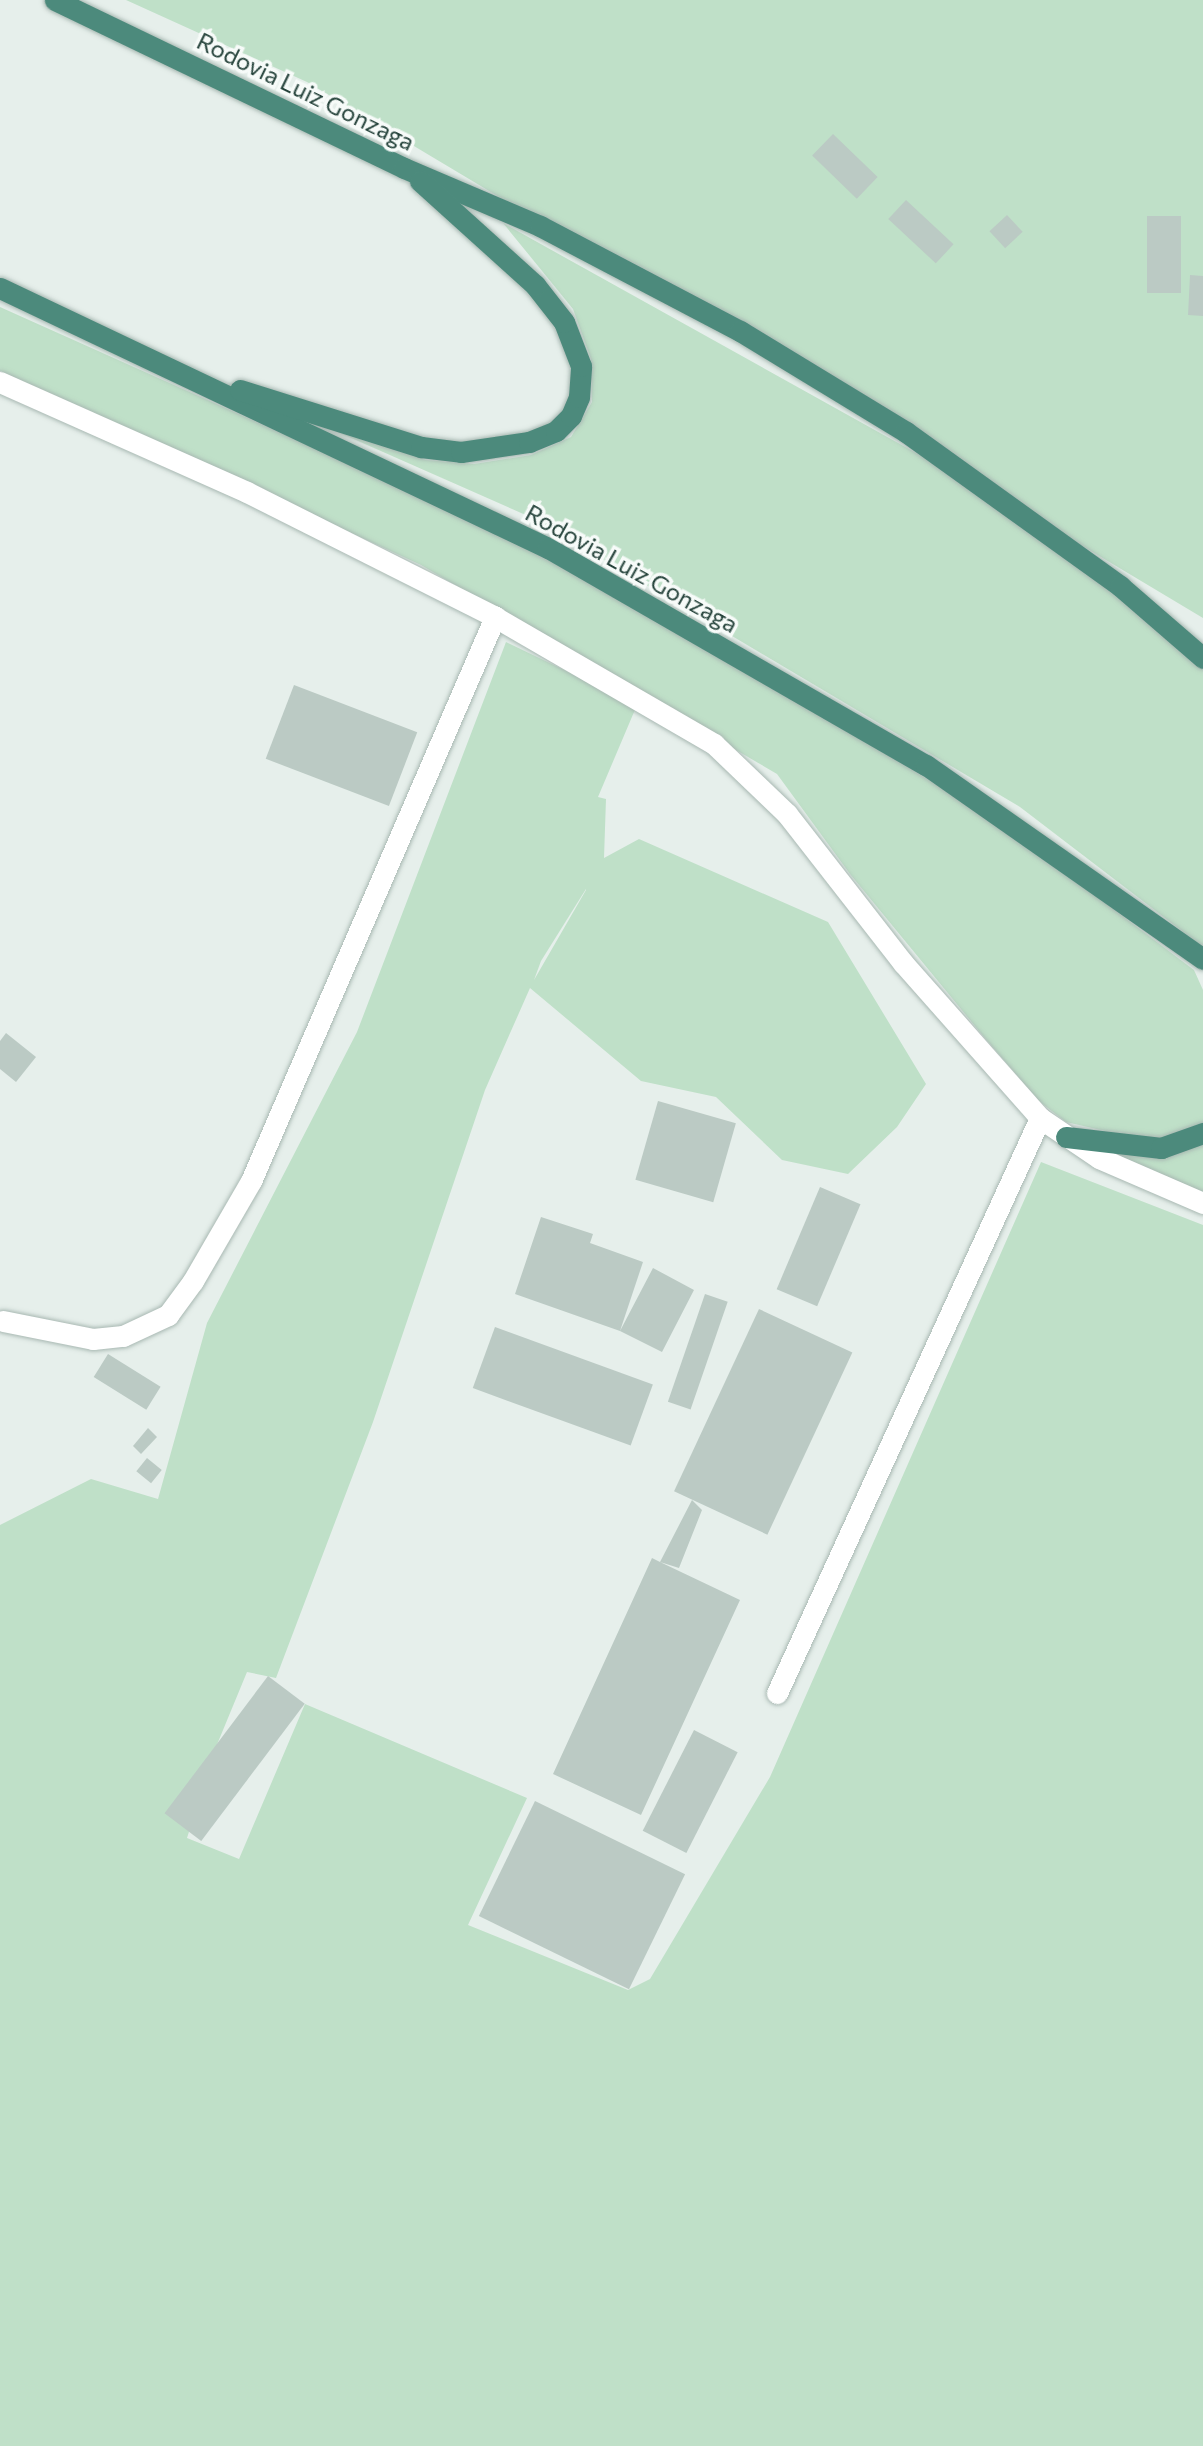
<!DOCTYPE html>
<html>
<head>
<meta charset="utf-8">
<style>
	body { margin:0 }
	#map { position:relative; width:1203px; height:2446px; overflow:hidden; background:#e6efeb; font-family:Commissioner,sans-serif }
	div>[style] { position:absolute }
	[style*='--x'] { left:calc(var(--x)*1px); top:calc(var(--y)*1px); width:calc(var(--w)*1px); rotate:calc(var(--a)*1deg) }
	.green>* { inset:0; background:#bfe0c8 }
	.building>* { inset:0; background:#bbcac4; transform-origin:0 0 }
	.roads { filter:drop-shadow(0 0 2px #a8b8b2) drop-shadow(0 0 2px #a8b8b2) }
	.minor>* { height:21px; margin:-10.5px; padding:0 10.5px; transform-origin:10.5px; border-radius:10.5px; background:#fff }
	.tertiary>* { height:21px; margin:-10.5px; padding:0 10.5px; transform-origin:10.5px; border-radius:10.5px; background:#fff }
	.trunk>* { height:21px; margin:-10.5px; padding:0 10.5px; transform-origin:10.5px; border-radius:10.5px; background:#4c8a7c }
	span { translate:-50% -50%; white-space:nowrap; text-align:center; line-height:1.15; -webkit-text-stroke:7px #f7fbf9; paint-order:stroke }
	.street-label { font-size:24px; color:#24423a }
</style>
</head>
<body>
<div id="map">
	<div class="green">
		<div style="clip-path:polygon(126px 0,1203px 0,1203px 618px,307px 82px)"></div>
		<div style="clip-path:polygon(503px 223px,961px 478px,1203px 657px,1203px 947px,1020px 807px,537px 520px,340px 433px,426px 460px,474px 464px,531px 455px,571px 437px,592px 402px,591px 359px,573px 309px)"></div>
		<div style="clip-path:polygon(0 307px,573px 564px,996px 821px,1194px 970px,1203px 990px,1203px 1126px,1153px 1142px,1066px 1122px,1039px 1101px,984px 1037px,850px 874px,777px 774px,421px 565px,0 371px)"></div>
		<div style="clip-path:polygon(evenodd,506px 642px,637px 705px,598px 797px,606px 799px,604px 858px,639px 839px,828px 922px,926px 1084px,897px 1127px,848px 1174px,782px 1160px,716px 1097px,641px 1081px,530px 988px,485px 1090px,373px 1422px,276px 1678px,247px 1672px,216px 1747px,187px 1838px,239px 1859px,305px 1704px,527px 1798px,468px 1925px,628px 1990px,650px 1979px,770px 1777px,1041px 1162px,1203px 1225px,1203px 2446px,0 2446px,0 1525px,91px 1479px,158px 1499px,207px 1323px,357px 1032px,506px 642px,586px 889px,586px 890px,534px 980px,541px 961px,586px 889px)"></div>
		<div style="clip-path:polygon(1203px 1143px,1203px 1194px,1105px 1149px)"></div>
	</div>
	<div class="building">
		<div style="left:833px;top:134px;width:62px;height:30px;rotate:44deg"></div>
		<div style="left:906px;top:200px;width:65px;height:26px;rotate:43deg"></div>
		<div style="left:1007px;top:215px;width:23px;height:24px;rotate:47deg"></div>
		<div style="left:1147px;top:216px;width:34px;height:77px"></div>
		<div style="clip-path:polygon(1190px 275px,1203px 276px,1203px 316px,1188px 315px)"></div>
		<div style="left:294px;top:685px;width:132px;height:79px;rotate:21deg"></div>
		<div style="clip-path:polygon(6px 1033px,36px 1057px,16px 1082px,0 1069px,0 1041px)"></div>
		<div style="left:658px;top:1101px;width:81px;height:82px;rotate:16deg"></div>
		<div style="left:820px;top:1187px;width:44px;height:111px;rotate:23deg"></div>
		<div style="clip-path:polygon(541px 1217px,593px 1234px,590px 1243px,643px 1262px,620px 1331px,653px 1268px,694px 1290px,662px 1352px,620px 1331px,515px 1294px)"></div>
		<div style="left:705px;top:1294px;width:24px;height:114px;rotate:19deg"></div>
		<div style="left:759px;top:1309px;width:103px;height:201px;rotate:25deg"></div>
		<div style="left:495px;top:1327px;width:168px;height:65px;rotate:20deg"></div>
		<div style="left:108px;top:1354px;width:62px;height:27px;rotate:32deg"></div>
		<div style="clip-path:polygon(148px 1428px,157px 1437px,141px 1454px,133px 1446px)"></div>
		<div style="left:147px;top:1458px;width:19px;height:17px;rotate:39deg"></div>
		<div style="clip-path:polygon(692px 1500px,702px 1510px,679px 1568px,660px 1562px,740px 1600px,641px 1815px,553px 1774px,652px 1558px,660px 1562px)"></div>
		<div style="left:268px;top:1676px;width:46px;height:172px;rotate:37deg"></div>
		<div style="left:694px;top:1730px;width:49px;height:113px;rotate:27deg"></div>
		<div style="left:535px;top:1801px;width:167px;height:128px;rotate:26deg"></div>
	</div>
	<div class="roads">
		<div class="minor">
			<div style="--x:3;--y:1321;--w:92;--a:11.3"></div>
			<div style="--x:93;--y:1339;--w:30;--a:-6"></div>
			<div style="--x:123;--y:1336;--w:50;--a:-25"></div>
			<div style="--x:168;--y:1315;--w:42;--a:-53.7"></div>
			<div style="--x:193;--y:1281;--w:116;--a:-59.9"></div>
			<div style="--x:251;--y:1181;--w:615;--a:-66.61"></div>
			<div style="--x:777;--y:1693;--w:632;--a:-65.42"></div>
		</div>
		<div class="tertiary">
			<div style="--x:0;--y:382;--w:270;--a:24"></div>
			<div style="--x:247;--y:492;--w:278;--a:26.7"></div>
			<div style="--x:495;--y:617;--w:253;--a:30.1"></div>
			<div style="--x:714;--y:744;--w:101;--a:43.8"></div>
			<div style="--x:787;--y:814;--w:189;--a:52.1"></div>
			<div style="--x:903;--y:963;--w:207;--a:48.5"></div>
			<div style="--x:1040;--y:1118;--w:71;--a:34.1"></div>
			<div style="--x:1099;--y:1158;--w:113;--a:23.4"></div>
		</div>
		<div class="trunk">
			<div style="--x:55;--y:0;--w:387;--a:25.7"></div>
			<div style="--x:404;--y:168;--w:148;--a:23.1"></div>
			<div style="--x:540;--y:226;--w:226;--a:27.7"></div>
			<div style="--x:740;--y:331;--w:194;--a:31.3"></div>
			<div style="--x:906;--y:432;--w:264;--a:35.7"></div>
			<div style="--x:1120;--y:586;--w:110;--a:40.9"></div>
			<div style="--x:0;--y:288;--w:607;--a:25.38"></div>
			<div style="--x:548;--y:548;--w:436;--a:29.9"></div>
			<div style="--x:926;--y:765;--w:338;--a:35"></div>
			<div style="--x:240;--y:390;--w:190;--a:17.5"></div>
			<div style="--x:421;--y:447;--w:40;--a:7.1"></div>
			<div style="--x:461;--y:452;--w:69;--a:-8.4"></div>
			<div style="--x:529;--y:442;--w:29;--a:-22"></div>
			<div style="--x:556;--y:431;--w:21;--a:-45"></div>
			<div style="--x:571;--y:416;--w:21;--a:-67"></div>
			<div style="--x:579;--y:397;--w:31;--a:-86"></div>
			<div style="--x:581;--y:366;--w:47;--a:-111.1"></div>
			<div style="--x:564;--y:322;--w:47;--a:-128.1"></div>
			<div style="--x:535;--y:285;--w:155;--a:-137.9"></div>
			<div style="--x:1066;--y:1137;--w:96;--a:6.6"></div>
			<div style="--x:1161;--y:1148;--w:45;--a:-19.7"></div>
		</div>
	</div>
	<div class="street-label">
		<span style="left:306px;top:91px;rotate:26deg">Rodovia Luiz Gonzaga</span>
		<span style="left:632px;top:568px;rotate:29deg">Rodovia Luiz Gonzaga</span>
	</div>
</div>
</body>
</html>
